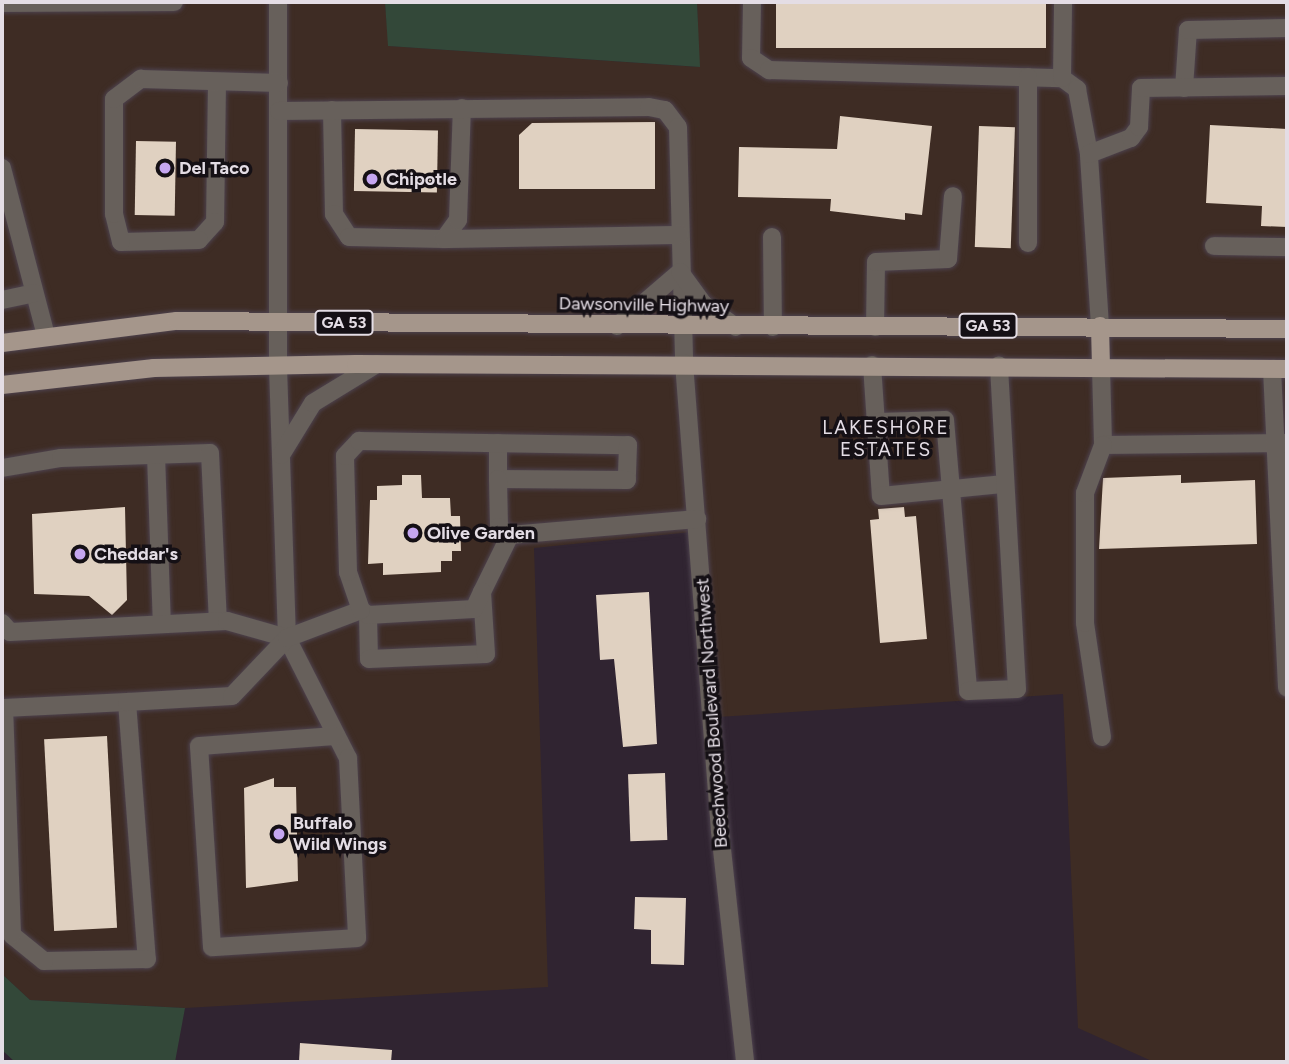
<!DOCTYPE html>
<html>
<head>
<meta charset="utf-8">
<style>
	body { margin:0 }
	#map { position:relative; width:1289px; height:1064px; overflow:hidden; background:#302431; font-family:Figtree,sans-serif }
	div>[style] { position:absolute }
	[style*='--x'] { left:calc(var(--x)*1px); top:calc(var(--y)*1px); width:calc(var(--w)*1px); rotate:calc(var(--a)*1deg) }
	.commercial>* { inset:0; background:#3e2c24 }
	.green>* { inset:0; background:#334839 }
	.building>* { inset:0; background:#e0d1c1; transform-origin:0 0 }
	.roads { filter:drop-shadow(0 0 2px #4d424e) drop-shadow(0 0 2px #4d424e) }
	.minor>* { height:18px; margin:-9px; padding:0 9px; transform-origin:9px; border-radius:9px; background:#67605b }
	.major>* { height:18px; margin:-9px; padding:0 9px; transform-origin:9px; border-radius:9px; background:#a5968b }
	.dots>* { width:19px; height:19px; translate:-50% -50%; box-sizing:border-box; border:4px solid #151015; border-radius:50% }
	span { translate:-50% -50%; white-space:nowrap; text-align:center; line-height:1.15; -webkit-text-stroke:7px #151015; paint-order:stroke }
	.shield-label span { padding:2px 5px; background:#151015; border:2px solid; border-radius:5px; -webkit-text-stroke-width:0 }
	.shield-label { font-size:16px; color:#e4dde5; font-weight:700 }
	.poi-label { font-size:18px; color:#e4dde5; font-weight:700 }
	.left { translate:0 -50%; text-align:left }
	.street-label { font-size:18px; color:#e4dde5 }
	.neighbourhood-label { font-size:19px; color:#e4dde5; letter-spacing:2px }
	.frame { position:absolute; inset:0; border:4px solid #e4dde5; pointer-events:none }
</style>
</head>
<body>
<div id="map">
	<div class="commercial">
		<div style="clip-path:polygon(2px 2px,385px 2px,389px 46px,699px 67px,697px 2px,1287px 2px,1287px 1062px,1154px 1062px,1078px 1028px,1063px 694px,718px 717px,701px 531px,534px 548px,548px 987px,185px 1008px,30px 1000px,2px 974px)"></div>
	</div>
	<div class="green">
		<div style="clip-path:polygon(385px 2px,697px 2px,700px 67px,388px 46px)"></div>
		<div style="clip-path:polygon(2px 974px,30px 1000px,185px 1008px,175px 1062px,15px 1062px,2px 1050px)"></div>
	</div>
	<div class="building">
		<div style="left:776px;top:2px;width:270px;height:46px"></div>
		<div style="clip-path:polygon(840px 116px,932px 126px,922px 215px,905px 213px,905px 220px,830px 211px,831px 199px,738px 197px,739px 147px,837px 149px)"></div>
		<div style="clip-path:polygon(655px 122px,655px 189px,519px 189px,519px 135px,532px 123px)"></div>
		<div style="clip-path:polygon(1210px 125px,1287px 129px,1287px 227px,1261px 226px,1262px 206px,1206px 203px)"></div>
		<div style="left:979px;top:126px;width:36px;height:121px;rotate:2deg"></div>
		<div style="left:355px;top:129px;width:83px;height:62px;rotate:1deg"></div>
		<div style="left:136px;top:141px;width:40px;height:74px;rotate:1deg"></div>
		<div style="clip-path:polygon(402px 475px,421px 475px,422px 498px,450px 498px,451px 516px,460px 516px,461px 551px,452px 551px,452px 561px,441px 561px,441px 572px,383px 575px,383px 563px,368px 564px,370px 500px,377px 500px,377px 486px,402px 485px)"></div>
		<div style="clip-path:polygon(1181px 475px,1181px 483px,1255px 480px,1257px 544px,1099px 549px,1103px 478px)"></div>
		<div style="clip-path:polygon(125px 507px,127px 600px,112px 615px,89px 596px,34px 594px,32px 514px)"></div>
		<div style="clip-path:polygon(904px 507px,905px 517px,916px 516px,927px 639px,880px 643px,870px 520px,879px 519px,878px 509px)"></div>
		<div style="clip-path:polygon(649px 592px,657px 744px,623px 747px,614px 659px,600px 660px,596px 595px)"></div>
		<div style="left:107px;top:736px;width:192px;height:63px;rotate:87deg"></div>
		<div style="left:665px;top:773px;width:67px;height:37px;rotate:88deg"></div>
		<div style="clip-path:polygon(274px 778px,274px 787px,296px 787px,298px 881px,246px 888px,244px 788px)"></div>
		<div style="clip-path:polygon(635px 897px,686px 898px,684px 965px,651px 964px,651px 930px,634px 929px)"></div>
		<div style="clip-path:polygon(300px 1043px,392px 1050px,391px 1062px,299px 1062px)"></div>
	</div>
	<div class="roads">
		<div class="minor">
			<div style="--x:278;--y:2;--w:365;--a:90"></div>
			<div style="--x:278;--y:367;--w:271;--a:88.1"></div>
			<div style="--x:287;--y:638;--w:135;--a:63.1"></div>
			<div style="--x:348;--y:758;--w:180;--a:87.1"></div>
			<div style="--x:357;--y:938;--w:145;--a:176.4"></div>
			<div style="--x:212;--y:947;--w:201;--a:-93.7"></div>
			<div style="--x:199;--y:746;--w:137;--a:-4.2"></div>
			<div style="--x:752;--y:2;--w:56;--a:91"></div>
			<div style="--x:751;--y:58;--w:22;--a:34"></div>
			<div style="--x:769;--y:70;--w:293;--a:1.6"></div>
			<div style="--x:1062;--y:78;--w:19;--a:36"></div>
			<div style="--x:1077;--y:89;--w:66;--a:79.5"></div>
			<div style="--x:2;--y:3;--w:172;--a:-0.3"></div>
			<div style="--x:1062;--y:78;--w:76;--a:-89.2"></div>
			<div style="--x:217;--y:83;--w:139;--a:90.8"></div>
			<div style="--x:215;--y:222;--w:24;--a:132"></div>
			<div style="--x:199;--y:240;--w:78;--a:178.5"></div>
			<div style="--x:121;--y:242;--w:29;--a:-104"></div>
			<div style="--x:114;--y:214;--w:115;--a:-90"></div>
			<div style="--x:114;--y:99;--w:34;--a:-37"></div>
			<div style="--x:141;--y:79;--w:138;--a:1.7"></div>
			<div style="--x:1184;--y:88;--w:58;--a:-86.1"></div>
			<div style="--x:1188;--y:30;--w:99;--a:-1.2"></div>
			<div style="--x:332;--y:110;--w:104;--a:88.9"></div>
			<div style="--x:334;--y:214;--w:27;--a:57"></div>
			<div style="--x:349;--y:237;--w:95;--a:1.2"></div>
			<div style="--x:444;--y:239;--w:24;--a:-54"></div>
			<div style="--x:458;--y:220;--w:112;--a:-88"></div>
			<div style="--x:279;--y:111;--w:370;--a:-0.6"></div>
			<div style="--x:649;--y:107;--w:16;--a:11"></div>
			<div style="--x:665;--y:110;--w:21;--a:53"></div>
			<div style="--x:678;--y:127;--w:236;--a:88.5"></div>
			<div style="--x:684;--y:363;--w:469;--a:85.6"></div>
			<div style="--x:720;--y:831;--w:232;--a:83.8"></div>
			<div style="--x:2;--y:168;--w:174;--a:75.3"></div>
			<div style="--x:772;--y:237;--w:90;--a:89.4"></div>
			<div style="--x:444;--y:239;--w:236;--a:-1"></div>
			<div style="--x:1028;--y:243;--w:166;--a:-90"></div>
			<div style="--x:1214;--y:246;--w:73;--a:0.8"></div>
			<div style="--x:2;--y:300;--w:33;--a:-12"></div>
			<div style="--x:617;--y:326;--w:83;--a:-40.6"></div>
			<div style="--x:680;--y:272;--w:39;--a:54"></div>
			<div style="--x:703;--y:304;--w:40;--a:34.9"></div>
			<div style="--x:1100;--y:326;--w:172;--a:-93.7"></div>
			<div style="--x:1089;--y:154;--w:45;--a:-20.9"></div>
			<div style="--x:1131;--y:138;--w:14;--a:-54"></div>
			<div style="--x:1139;--y:127;--w:39;--a:-87"></div>
			<div style="--x:1141;--y:88;--w:146;--a:-0.8"></div>
			<div style="--x:875;--y:327;--w:65;--a:-89.1"></div>
			<div style="--x:876;--y:262;--w:72;--a:-2.4"></div>
			<div style="--x:948;--y:259;--w:63;--a:-85.5"></div>
			<div style="--x:872;--y:365;--w:131;--a:86.1"></div>
			<div style="--x:881;--y:496;--w:124;--a:-5.6"></div>
			<div style="--x:1101;--y:367;--w:78;--a:88.5"></div>
			<div style="--x:1103;--y:445;--w:184;--a:-0.6"></div>
			<div style="--x:1272;--y:369;--w:319;--a:87.3"></div>
			<div style="--x:877;--y:422;--w:68;--a:-1.7"></div>
			<div style="--x:945;--y:420;--w:272;--a:85.1"></div>
			<div style="--x:968;--y:691;--w:49;--a:-2.3"></div>
			<div style="--x:1017;--y:689;--w:324;--a:-93.2"></div>
			<div style="--x:156;--y:455;--w:169;--a:88"></div>
			<div style="--x:281;--y:455;--w:61;--a:-58.4"></div>
			<div style="--x:313;--y:403;--w:75;--a:-31.4"></div>
			<div style="--x:2;--y:468;--w:60;--a:-9.6"></div>
			<div style="--x:61;--y:458;--w:149;--a:-1.9"></div>
			<div style="--x:210;--y:453;--w:168;--a:87.3"></div>
			<div style="--x:498;--y:479;--w:36;--a:-90"></div>
			<div style="--x:361;--y:610;--w:9;--a:36"></div>
			<div style="--x:368;--y:615;--w:44;--a:88.7"></div>
			<div style="--x:369;--y:659;--w:117;--a:-2.4"></div>
			<div style="--x:486;--y:654;--w:62;--a:-93.7"></div>
			<div style="--x:482;--y:592;--w:64;--a:-63.8"></div>
			<div style="--x:368;--y:615;--w:106;--a:-3.2"></div>
			<div style="--x:474;--y:609;--w:19;--a:-65"></div>
			<div style="--x:2;--y:623;--w:12;--a:48"></div>
			<div style="--x:10;--y:632;--w:217;--a:-2.9"></div>
			<div style="--x:227;--y:621;--w:62;--a:15.8"></div>
			<div style="--x:127;--y:702;--w:258;--a:85.6"></div>
			<div style="--x:147;--y:959;--w:103;--a:178.9"></div>
			<div style="--x:44;--y:961;--w:41;--a:-140.9"></div>
			<div style="--x:12;--y:935;--w:227;--a:-92"></div>
			<div style="--x:4;--y:708;--w:123;--a:-2.8"></div>
			<div style="--x:127;--y:702;--w:105;--a:-3.3"></div>
			<div style="--x:232;--y:696;--w:80;--a:-46.5"></div>
			<div style="--x:287;--y:638;--w:79;--a:-20.7"></div>
			<div style="--x:361;--y:610;--w:40;--a:-108.9"></div>
			<div style="--x:348;--y:572;--w:116;--a:-91.5"></div>
			<div style="--x:345;--y:456;--w:21;--a:-47"></div>
			<div style="--x:359;--y:441;--w:269;--a:0.9"></div>
			<div style="--x:628;--y:445;--w:35;--a:92"></div>
			<div style="--x:627;--y:480;--w:129;--a:-179.6"></div>
			<div style="--x:498;--y:479;--w:48;--a:88.8"></div>
			<div style="--x:499;--y:527;--w:14;--a:36"></div>
			<div style="--x:510;--y:535;--w:188;--a:-4.9"></div>
			<div style="--x:1102;--y:737;--w:115;--a:-98.5"></div>
			<div style="--x:1085;--y:623;--w:130;--a:-90"></div>
			<div style="--x:1085;--y:493;--w:51;--a:-69.4"></div>
		</div>
		<div class="major">
			<div style="--x:1100;--y:326;--w:41;--a:88.6"></div>
			<div style="--x:2;--y:343;--w:176;--a:-7.2"></div>
			<div style="--x:177;--y:321;--w:1110;--a:0.41"></div>
			<div style="--x:2;--y:385;--w:153;--a:-6.4"></div>
			<div style="--x:154;--y:368;--w:202;--a:-1.1"></div>
			<div style="--x:356;--y:364;--w:931;--a:0.31"></div>
		</div>
	</div>
	<div class="dots">
		<div style="left:165px;top:168px;background:#c5a6f0"></div>
		<div style="left:372px;top:179px;background:#c5a6f0"></div>
		<div style="left:413px;top:533px;background:#c5a6f0"></div>
		<div style="left:80px;top:554px;background:#c5a6f0"></div>
		<div style="left:279px;top:834px;background:#c5a6f0"></div>
	</div>
	<div class="shield-label">
		<span style="left:344px;top:323px">GA 53</span>
		<span style="left:988px;top:326px">GA 53</span>
	</div>
	<div class="poi-label">
		<span class="left" style="left:179px;top:168px">Del Taco</span>
		<span class="left" style="left:386px;top:179px">Chipotle</span>
		<span class="left" style="left:427px;top:533px">Olive Garden</span>
		<span class="left" style="left:94px;top:554px">Cheddar's</span>
		<span class="left" style="left:293px;top:834px">Buffalo<br>Wild Wings</span>
	</div>
	<div class="street-label">
		<span style="left:644px;top:305px;rotate:1deg">Dawsonville Highway</span>
		<span style="left:712px;top:713px;rotate:-94deg">Beechwood Boulevard Northwest</span>
	</div>
	<div class="neighbourhood-label">
		<span style="left:886px;top:439px">LAKESHORE<br>ESTATES</span>
	</div>
	<div class="frame"></div>
</div>
</body>
</html>
